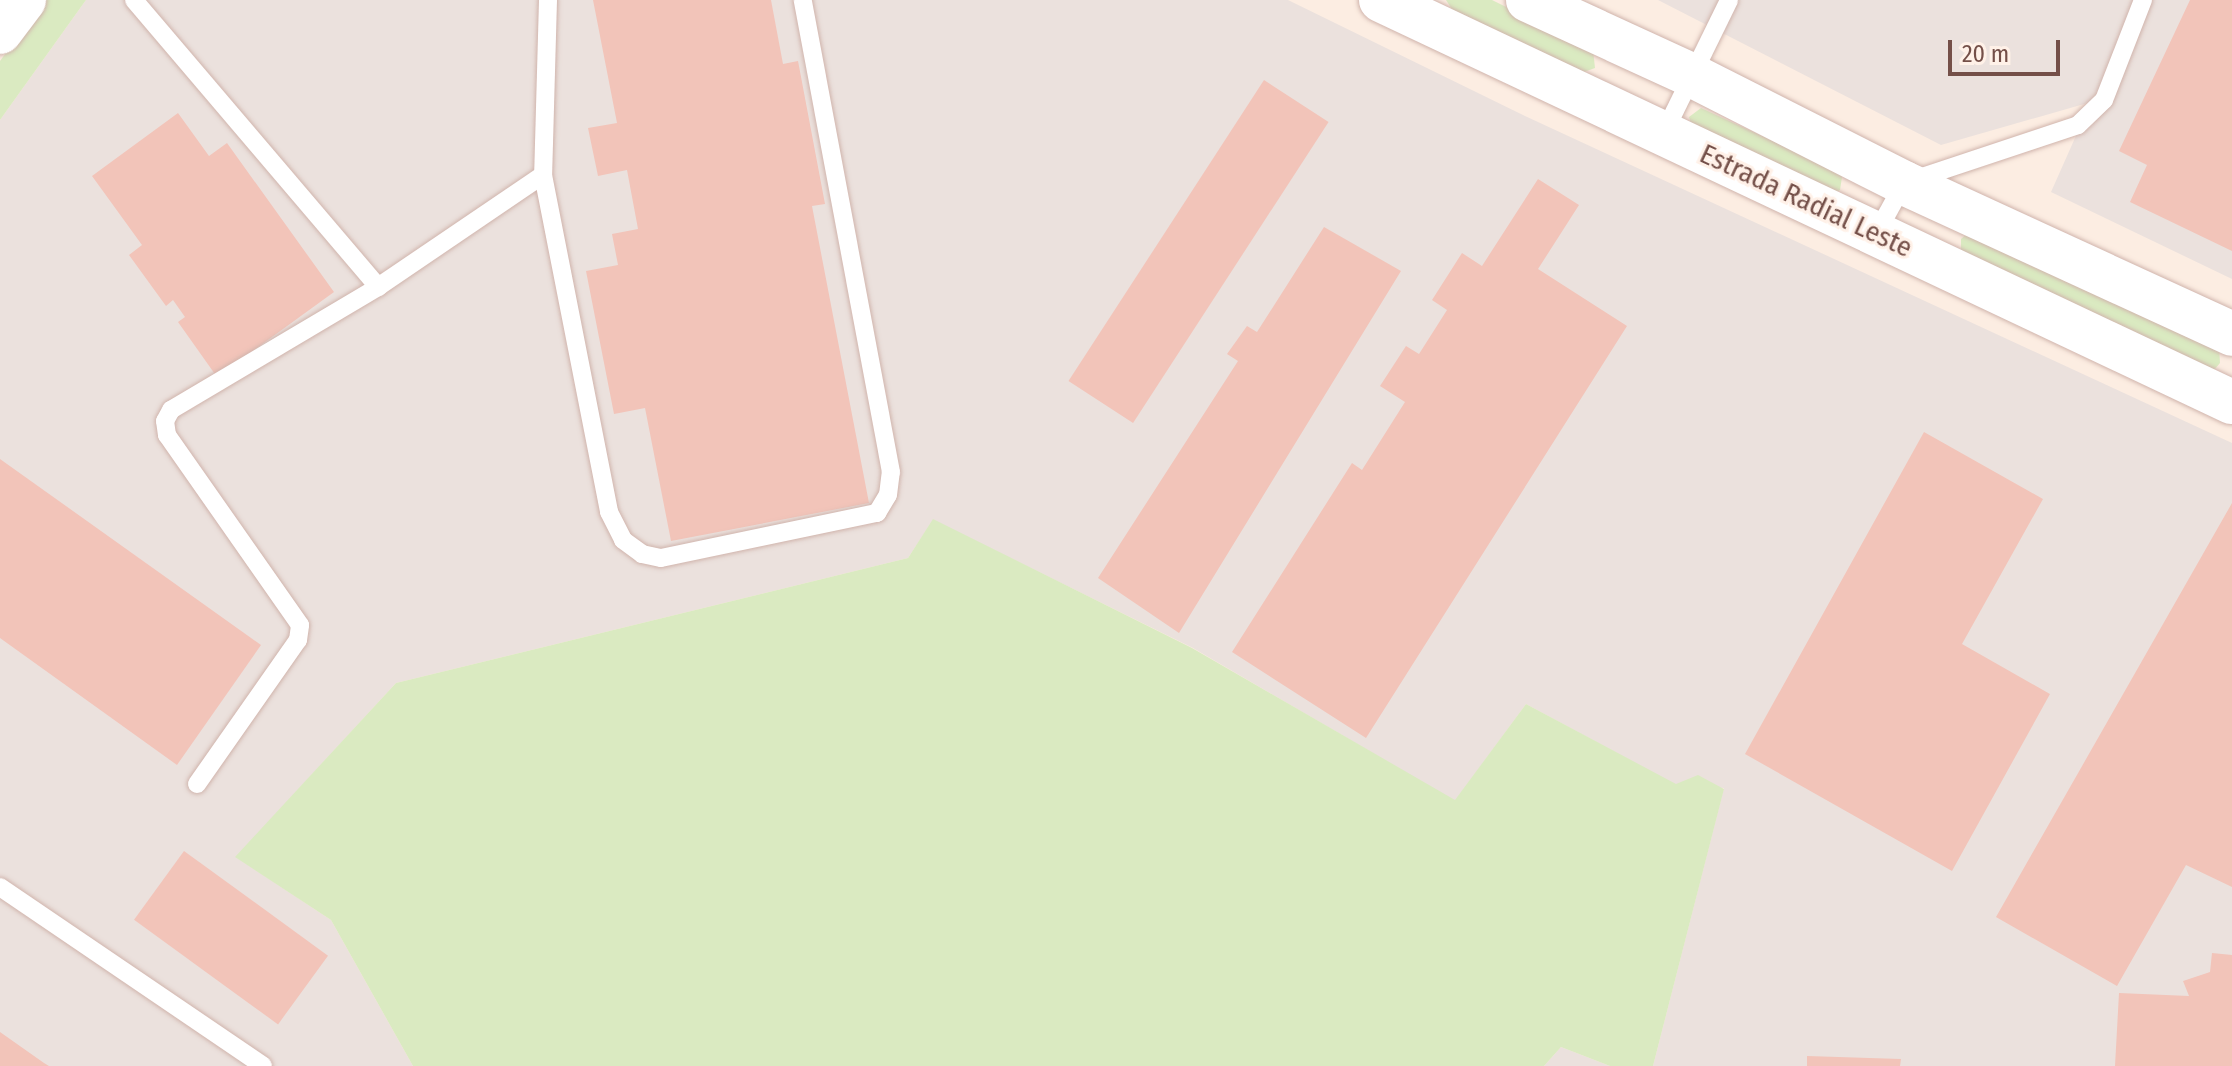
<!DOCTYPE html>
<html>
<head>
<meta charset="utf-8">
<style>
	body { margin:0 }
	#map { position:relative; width:2232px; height:1066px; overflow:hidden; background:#fcede2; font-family:"Fira Sans Condensed",sans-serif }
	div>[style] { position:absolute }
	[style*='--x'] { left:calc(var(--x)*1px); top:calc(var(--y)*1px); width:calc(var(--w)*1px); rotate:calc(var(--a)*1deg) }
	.industrial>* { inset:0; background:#ebe1dd }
	.green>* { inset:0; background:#daeac1 }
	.building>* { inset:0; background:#f2c4b9; transform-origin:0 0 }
	.roads { filter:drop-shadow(0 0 2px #d0b4ac) drop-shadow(0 0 2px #d0b4ac) }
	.lane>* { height:18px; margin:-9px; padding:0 9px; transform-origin:9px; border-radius:9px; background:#fff }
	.secondary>* { height:44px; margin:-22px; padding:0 22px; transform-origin:22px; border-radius:22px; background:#fff }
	span { translate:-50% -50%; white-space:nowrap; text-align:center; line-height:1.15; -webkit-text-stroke:6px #fff1e8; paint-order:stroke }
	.street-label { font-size:28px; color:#744f48 }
	.scale { position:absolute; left:1948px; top:40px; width:112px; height:36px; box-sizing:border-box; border:4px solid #744f48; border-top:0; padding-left:10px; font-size:24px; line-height:28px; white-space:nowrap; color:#744f48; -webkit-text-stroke:6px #fff1e8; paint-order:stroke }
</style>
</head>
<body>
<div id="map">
	<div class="industrial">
		<div style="clip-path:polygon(86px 0,1288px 0,1525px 116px,2232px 443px,2232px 1066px,1653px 1066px,1724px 788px,1676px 785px,1526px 704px,1455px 801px,1193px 648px,933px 520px,908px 558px,396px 683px,236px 857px,331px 920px,413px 1066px,0 1066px,0 120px)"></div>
		<div style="clip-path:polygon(1658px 0,2232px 0,2232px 279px,2051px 192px,2091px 102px,1941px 145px)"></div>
		<div style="clip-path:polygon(1561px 1047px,1610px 1066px,1544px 1066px)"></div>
	</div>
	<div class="green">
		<div style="clip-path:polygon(45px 0,86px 0,0 120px,0 61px)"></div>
		<div style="clip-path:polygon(1446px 0,1492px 0,1593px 50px,1595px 68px,1581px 73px,1453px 11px)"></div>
		<div style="clip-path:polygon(1701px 108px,1838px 171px,1842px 177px,1840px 190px,1834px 194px,1692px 127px,1689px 117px)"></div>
		<div style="clip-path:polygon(1968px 233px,2219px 346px,2220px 363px,2214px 370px,1961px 253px,1961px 239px)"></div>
		<div style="clip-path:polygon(933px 519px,1192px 648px,1455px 800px,1526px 704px,1676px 784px,1698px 775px,1724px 789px,1653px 1066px,1610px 1066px,1561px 1047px,1544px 1066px,413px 1066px,331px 920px,235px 857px,396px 683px,908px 558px)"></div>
	</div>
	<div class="building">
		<div style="clip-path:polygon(593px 0,771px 0,783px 64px,798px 61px,825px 204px,812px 206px,869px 503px,671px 541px,645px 408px,614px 414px,586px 271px,618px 265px,612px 234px,638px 229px,627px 170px,598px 176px,588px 128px,617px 123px)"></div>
		<div style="clip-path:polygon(2190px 0,2232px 0,2232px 251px,2130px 202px,2147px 165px,2119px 151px)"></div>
		<div style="left:1264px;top:80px;width:77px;height:359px;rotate:33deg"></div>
		<div style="clip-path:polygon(178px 113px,209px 156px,227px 143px,334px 292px,217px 377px,178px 322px,185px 317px,173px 300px,166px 306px,129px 255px,142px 245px,92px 176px)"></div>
		<div style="clip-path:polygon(1538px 179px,1579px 205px,1538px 269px,1627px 326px,1366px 738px,1232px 652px,1352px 463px,1362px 470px,1405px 402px,1380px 386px,1406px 346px,1419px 354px,1447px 310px,1432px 300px,1462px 253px,1482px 266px)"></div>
		<div style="clip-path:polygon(1324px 227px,1401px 271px,1179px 633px,1098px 578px,1238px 361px,1227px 354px,1247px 326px,1257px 332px)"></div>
		<div style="clip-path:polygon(1924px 432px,2043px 499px,1962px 644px,2050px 694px,1952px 871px,1745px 754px)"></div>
		<div style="clip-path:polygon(0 459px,261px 645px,177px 765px,0 638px)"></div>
		<div style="clip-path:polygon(2232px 503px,2232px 887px,2186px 865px,2117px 986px,1996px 917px)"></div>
		<div style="left:184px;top:851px;width:178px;height:85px;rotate:36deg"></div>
		<div style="clip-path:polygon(2212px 953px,2232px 955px,2232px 1066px,2115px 1066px,2119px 993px,2189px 996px,2183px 981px,2210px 972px)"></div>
		<div style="clip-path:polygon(0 1032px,44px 1063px,49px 1066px,0 1066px)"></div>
		<div style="clip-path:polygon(1807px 1056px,1901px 1059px,1900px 1066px,1807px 1066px)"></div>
	</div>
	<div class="roads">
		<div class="lane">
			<div style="--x:134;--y:0;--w:377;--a:49.6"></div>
			<div style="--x:548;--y:0;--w:175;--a:91.6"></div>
			<div style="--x:543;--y:175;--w:343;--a:78.9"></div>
			<div style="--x:609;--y:512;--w:31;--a:63"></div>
			<div style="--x:623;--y:540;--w:24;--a:36"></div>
			<div style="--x:642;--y:554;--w:19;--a:12"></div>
			<div style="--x:661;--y:558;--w:221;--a:-11.8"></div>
			<div style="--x:877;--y:513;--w:21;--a:-59"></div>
			<div style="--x:888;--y:495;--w:23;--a:-83"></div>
			<div style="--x:891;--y:472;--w:480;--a:-100.6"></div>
			<div style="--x:1663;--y:135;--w:150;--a:-63.9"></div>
			<div style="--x:1876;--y:234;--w:58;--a:-61.2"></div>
			<div style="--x:1904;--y:183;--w:183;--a:-18.4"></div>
			<div style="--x:2078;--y:125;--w:36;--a:-44"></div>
			<div style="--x:2104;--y:100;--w:107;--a:-68.7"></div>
			<div style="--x:197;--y:784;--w:176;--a:-55"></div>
			<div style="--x:298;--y:640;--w:15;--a:-82"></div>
			<div style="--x:300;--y:625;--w:232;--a:-125"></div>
			<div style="--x:167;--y:435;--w:14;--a:-98"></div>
			<div style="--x:165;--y:421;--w:13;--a:-61"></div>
			<div style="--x:171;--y:410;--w:241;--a:-30.7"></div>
			<div style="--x:378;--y:287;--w:199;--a:-34.2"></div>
			<div style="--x:0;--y:887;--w:318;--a:34.2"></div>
		</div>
		<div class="secondary">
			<div style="--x:1381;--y:0;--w:941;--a:25.29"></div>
			<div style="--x:1528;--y:0;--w:182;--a:24.7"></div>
			<div style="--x:1693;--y:76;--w:237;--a:26.9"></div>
			<div style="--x:1904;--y:183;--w:361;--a:24.7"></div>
			<div style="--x:0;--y:32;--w:40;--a:-53"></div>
		</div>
	</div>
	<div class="street-label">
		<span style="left:1806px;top:201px;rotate:25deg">Estrada Radial Leste</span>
	</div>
	<div class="scale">20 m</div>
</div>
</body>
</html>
